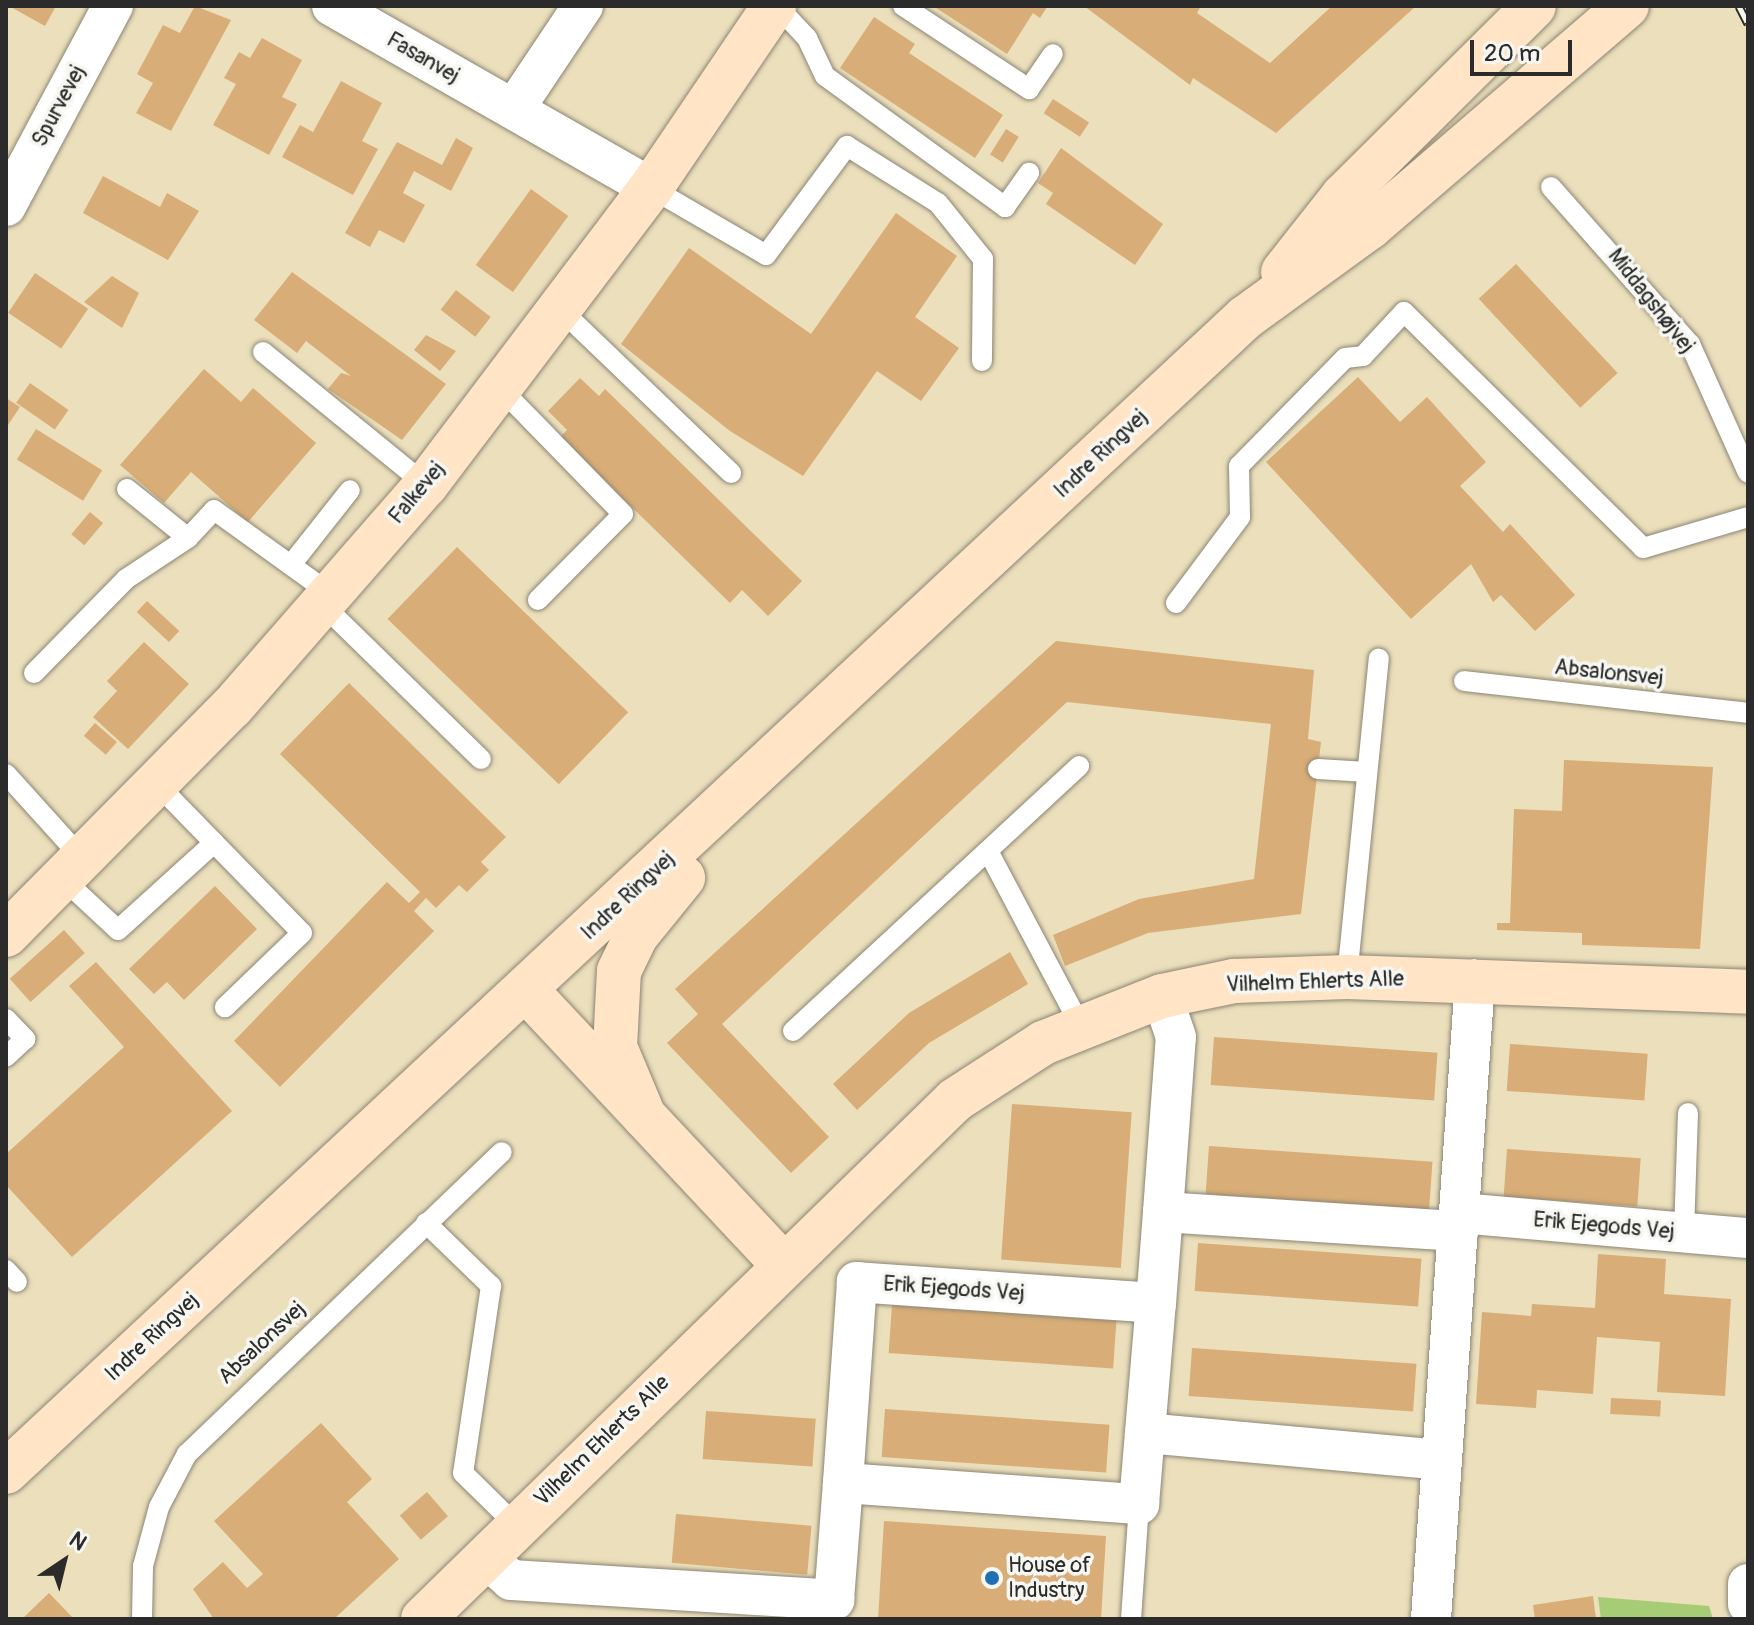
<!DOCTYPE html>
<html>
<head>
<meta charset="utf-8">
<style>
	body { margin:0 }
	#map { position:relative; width:1754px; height:1625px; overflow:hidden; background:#ebdfbc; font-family:Pangolin,sans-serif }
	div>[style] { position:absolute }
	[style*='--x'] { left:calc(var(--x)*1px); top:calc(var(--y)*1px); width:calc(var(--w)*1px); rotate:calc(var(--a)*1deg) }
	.green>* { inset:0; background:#a6cc76 }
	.building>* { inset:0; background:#d9ad77; transform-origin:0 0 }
	.roads { filter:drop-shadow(0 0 2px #8b8574) drop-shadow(0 0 2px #8b8574) }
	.lane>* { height:20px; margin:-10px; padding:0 10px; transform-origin:10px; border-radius:10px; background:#fff }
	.street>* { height:40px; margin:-20px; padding:0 20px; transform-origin:20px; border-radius:20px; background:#fff }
	.secondary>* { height:44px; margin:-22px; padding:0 22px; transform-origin:22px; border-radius:22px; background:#ffe4c6 }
	.rail>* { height:9px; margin-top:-4.5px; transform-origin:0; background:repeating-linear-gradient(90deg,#f6f6f2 0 18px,#2b2b2b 0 36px); box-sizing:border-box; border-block:2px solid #2b2b2b }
	.dots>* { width:22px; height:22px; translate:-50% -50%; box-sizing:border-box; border:4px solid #f6f6f2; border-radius:50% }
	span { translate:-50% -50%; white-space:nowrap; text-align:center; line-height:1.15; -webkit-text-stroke:7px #f6f6f2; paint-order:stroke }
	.street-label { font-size:22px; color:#2b2b2b }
	.poi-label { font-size:22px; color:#2b2b2b }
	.left { translate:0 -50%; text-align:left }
	.frame { position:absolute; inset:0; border:8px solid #2b2b2b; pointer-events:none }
	.north { position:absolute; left:24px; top:1521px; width:80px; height:80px; -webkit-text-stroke:6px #f6f6f2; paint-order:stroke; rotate:35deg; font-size:22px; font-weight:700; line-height:32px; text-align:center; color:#2b2b2b }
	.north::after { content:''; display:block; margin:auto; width:28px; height:36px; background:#2b2b2b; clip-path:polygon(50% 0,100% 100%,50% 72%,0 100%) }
	.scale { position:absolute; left:1470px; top:40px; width:102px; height:36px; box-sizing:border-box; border:4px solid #2b2b2b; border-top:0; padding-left:10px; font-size:24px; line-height:28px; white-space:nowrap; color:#2b2b2b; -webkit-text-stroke:6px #f6f6f2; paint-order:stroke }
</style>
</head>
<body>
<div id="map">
	<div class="green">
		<div style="clip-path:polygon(1598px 1597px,1709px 1606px,1713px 1619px,1601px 1619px)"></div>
	</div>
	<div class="building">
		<div style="clip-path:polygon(9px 6px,56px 6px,45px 26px)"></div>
		<div style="clip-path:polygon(195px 6px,231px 20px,171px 131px,136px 113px,153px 83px,137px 74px,163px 25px,180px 33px)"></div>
		<div style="clip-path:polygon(933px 6px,1045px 6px,1047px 7px,1040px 18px,1033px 13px,1007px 54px)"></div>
		<div style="clip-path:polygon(1084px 6px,1201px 6px,1197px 13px,1270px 63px,1332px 6px,1416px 6px,1276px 133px,1193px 78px,1190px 85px)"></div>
		<div style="clip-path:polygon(874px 17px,915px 44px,909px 53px,1003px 115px,975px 158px,840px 68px)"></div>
		<div style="clip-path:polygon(262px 38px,302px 60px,282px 97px,297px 104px,269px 155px,213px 125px,236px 84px,224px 78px,239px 52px,250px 58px)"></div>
		<div style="clip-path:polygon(341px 81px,382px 103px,362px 141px,378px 149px,353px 195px,282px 157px,300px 125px,313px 132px)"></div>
		<div style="left:1053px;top:99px;width:43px;height:17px;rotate:33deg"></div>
		<div style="left:1006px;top:129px;width:15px;height:30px;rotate:32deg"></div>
		<div style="clip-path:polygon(456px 138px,473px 148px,451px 191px,414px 171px,403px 193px,425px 205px,404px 243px,379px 230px,370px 247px,345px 233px,397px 142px,442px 165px)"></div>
		<div style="clip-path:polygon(1061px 148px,1163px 224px,1135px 265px,1046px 204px,1053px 193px,1038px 183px)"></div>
		<div style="clip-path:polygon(103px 176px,160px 207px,167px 193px,199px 211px,168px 260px,83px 213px)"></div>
		<div style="left:531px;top:189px;width:46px;height:94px;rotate:36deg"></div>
		<div style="clip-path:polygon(896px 213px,957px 256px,915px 317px,959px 348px,921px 401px,877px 371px,803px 476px,730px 431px,621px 344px,689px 248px,811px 334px)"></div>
		<div style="left:1516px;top:264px;width:149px;height:51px;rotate:47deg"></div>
		<div style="clip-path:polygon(292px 272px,446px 384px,402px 440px,328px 389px,341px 373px,351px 376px,306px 341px,297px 353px,254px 320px)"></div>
		<div style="left:35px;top:273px;width:64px;height:48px;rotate:34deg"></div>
		<div style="clip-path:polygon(112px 276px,139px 293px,122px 328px,84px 302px)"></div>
		<div style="left:456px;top:290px;width:44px;height:25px;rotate:38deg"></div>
		<div style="clip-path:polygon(426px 335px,456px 351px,440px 371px,414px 350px)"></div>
		<div style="clip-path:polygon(204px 369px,241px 402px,253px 388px,316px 443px,248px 522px,191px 472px,164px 503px,120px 465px)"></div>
		<div style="clip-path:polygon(1358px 377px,1400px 422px,1427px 397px,1486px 462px,1460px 486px,1503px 532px,1510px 524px,1575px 595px,1535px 631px,1501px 595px,1493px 602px,1471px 564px,1411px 619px,1266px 462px)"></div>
		<div style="clip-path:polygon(580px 378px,599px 396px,605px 389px,802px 581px,768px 616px,742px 590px,730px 603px,560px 437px,567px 430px,548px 411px)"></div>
		<div style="left:30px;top:383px;width:47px;height:24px;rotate:35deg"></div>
		<div style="clip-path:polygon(6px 398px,20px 407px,6px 428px)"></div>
		<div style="left:36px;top:429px;width:78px;height:36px;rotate:32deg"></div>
		<div style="left:90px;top:512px;width:17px;height:29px;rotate:40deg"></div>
		<div style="left:457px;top:547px;width:238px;height:100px;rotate:44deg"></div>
		<div style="left:147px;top:601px;width:44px;height:15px;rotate:43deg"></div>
		<div style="clip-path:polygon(1056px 641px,1314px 670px,1308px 739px,1321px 742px,1301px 914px,1148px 933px,1065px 966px,1053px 935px,1139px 899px,1254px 879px,1271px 724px,1067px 702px,722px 1024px,829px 1137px,791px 1173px,667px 1043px,698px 1014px,675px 989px)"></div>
		<div style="clip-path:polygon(144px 642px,189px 684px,128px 749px,93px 717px,117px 691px,107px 681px)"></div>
		<div style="clip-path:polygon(349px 683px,506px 837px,481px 862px,489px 870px,467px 892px,459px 885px,436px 908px,426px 898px,414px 911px,434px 931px,280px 1087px,234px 1041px,387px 882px,409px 903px,420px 892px,280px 754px)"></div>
		<div style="left:95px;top:723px;width:29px;height:17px;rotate:41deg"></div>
		<div style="clip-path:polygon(1564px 760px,1713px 767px,1700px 949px,1582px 945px,1582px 933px,1497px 930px,1497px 923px,1510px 923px,1514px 809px,1562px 811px)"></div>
		<div style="clip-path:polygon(215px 886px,257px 929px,184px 1000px,167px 982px,154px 994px,129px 969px)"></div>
		<div style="left:64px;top:930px;width:31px;height:73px;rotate:48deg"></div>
		<div style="clip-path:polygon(1010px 952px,1028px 984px,929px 1043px,857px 1110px,833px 1084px,909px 1013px)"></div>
		<div style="clip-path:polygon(96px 962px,232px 1111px,72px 1257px,6px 1185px,6px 1154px,124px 1047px,69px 986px)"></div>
		<div style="left:1214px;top:1037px;width:224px;height:48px;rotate:4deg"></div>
		<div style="left:1510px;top:1044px;width:138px;height:47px;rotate:4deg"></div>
		<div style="left:1012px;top:1104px;width:120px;height:156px;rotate:4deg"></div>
		<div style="left:1209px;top:1146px;width:224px;height:48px;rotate:4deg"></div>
		<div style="left:1507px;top:1149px;width:134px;height:48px;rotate:4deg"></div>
		<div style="left:1198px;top:1243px;width:224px;height:48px;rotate:4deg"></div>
		<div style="clip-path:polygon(1598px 1254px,1666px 1259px,1664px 1294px,1731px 1299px,1725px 1396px,1657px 1392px,1660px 1342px,1597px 1337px,1593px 1394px,1537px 1390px,1536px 1408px,1476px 1404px,1482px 1312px,1531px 1316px,1532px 1304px,1595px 1308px)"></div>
		<div style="left:892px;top:1305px;width:225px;height:48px;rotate:4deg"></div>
		<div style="left:1192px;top:1348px;width:225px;height:48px;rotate:4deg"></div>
		<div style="left:1611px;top:1398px;width:50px;height:16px;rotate:3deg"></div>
		<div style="left:885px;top:1409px;width:225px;height:48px;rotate:4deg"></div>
		<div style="left:706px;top:1411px;width:110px;height:48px;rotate:4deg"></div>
		<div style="clip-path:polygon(321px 1423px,372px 1479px,347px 1502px,399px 1559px,334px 1619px,214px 1619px,193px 1589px,223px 1562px,247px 1588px,263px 1574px,214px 1521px)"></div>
		<div style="left:427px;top:1492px;width:32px;height:36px;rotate:49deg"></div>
		<div style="left:676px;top:1514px;width:136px;height:49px;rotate:5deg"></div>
		<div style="clip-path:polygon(884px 1521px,1106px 1536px,1101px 1619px,878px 1619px)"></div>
		<div style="clip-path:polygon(49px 1593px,74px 1619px,22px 1619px)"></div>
		<div style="clip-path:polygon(1593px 1596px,1596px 1619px,1535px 1619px,1533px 1605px)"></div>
	</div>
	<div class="roads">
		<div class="lane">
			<div style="--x:777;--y:6;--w:44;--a:46.8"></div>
			<div style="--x:807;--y:38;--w:42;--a:64.7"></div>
			<div style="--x:825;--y:76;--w:223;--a:36"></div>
			<div style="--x:1005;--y:207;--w:42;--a:-54.8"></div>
			<div style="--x:903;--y:6;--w:151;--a:33.4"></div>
			<div style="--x:1029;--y:89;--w:42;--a:-55.6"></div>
			<div style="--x:1551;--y:187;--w:210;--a:48.5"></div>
			<div style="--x:1690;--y:344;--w:141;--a:65.8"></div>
			<div style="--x:651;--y:188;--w:133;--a:30.2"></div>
			<div style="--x:766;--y:255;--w:136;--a:-53.4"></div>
			<div style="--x:847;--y:146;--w:107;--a:32.1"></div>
			<div style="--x:938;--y:203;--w:72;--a:51.2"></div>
			<div style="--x:983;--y:259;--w:102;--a:90.6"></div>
			<div style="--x:560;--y:309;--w:237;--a:43.8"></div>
			<div style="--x:263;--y:352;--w:210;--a:39.2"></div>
			<div style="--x:500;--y:388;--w:176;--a:45.7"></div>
			<div style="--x:623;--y:514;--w:121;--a:134.7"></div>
			<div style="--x:127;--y:489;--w:78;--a:38.8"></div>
			<div style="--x:188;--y:538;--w:38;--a:-47"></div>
			<div style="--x:214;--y:510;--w:144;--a:35.7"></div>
			<div style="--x:294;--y:561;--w:90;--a:-51.7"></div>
			<div style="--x:1176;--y:603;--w:107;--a:-53.3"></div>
			<div style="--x:1240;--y:517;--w:51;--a:-91.1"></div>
			<div style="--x:1239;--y:466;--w:151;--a:-45.5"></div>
			<div style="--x:1345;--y:358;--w:18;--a:-6"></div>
			<div style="--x:1363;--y:356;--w:60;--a:-47"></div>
			<div style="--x:1404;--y:312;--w:336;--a:44.6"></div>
			<div style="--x:1643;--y:548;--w:109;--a:-16.4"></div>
			<div style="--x:322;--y:604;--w:222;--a:44.3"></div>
			<div style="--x:34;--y:673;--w:132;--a:-45.6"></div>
			<div style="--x:126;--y:579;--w:74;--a:-33.5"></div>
			<div style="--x:1464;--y:681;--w:286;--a:6.4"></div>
			<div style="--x:1318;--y:769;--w:49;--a:3.5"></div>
			<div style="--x:6;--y:774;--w:113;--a:47.9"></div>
			<div style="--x:156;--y:783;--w:209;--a:45.8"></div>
			<div style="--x:302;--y:933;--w:107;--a:136.1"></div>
			<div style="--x:988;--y:851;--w:199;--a:62.1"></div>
			<div style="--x:62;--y:878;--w:76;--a:42.9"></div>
			<div style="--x:118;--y:930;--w:130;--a:-42.2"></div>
			<div style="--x:1347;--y:977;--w:320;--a:-84.3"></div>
			<div style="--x:6;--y:1019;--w:28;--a:46"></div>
			<div style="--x:25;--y:1039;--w:26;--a:137"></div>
			<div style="--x:793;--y:1031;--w:390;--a:-42.8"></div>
			<div style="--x:426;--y:1223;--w:91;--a:44.1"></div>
			<div style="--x:491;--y:1286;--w:189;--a:98.5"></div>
			<div style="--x:463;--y:1473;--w:74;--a:44.5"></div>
			<div style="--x:1684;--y:1233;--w:120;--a:-88.1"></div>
			<div style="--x:6;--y:1270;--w:16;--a:47"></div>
			<div style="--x:142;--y:1619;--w:53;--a:-88.9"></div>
			<div style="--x:143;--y:1566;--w:61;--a:-74.8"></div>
			<div style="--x:159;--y:1507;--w:60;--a:-62.2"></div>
			<div style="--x:187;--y:1454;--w:436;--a:-43.8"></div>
			<div style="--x:1131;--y:1619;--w:115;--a:-86"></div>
		</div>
		<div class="street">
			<div style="--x:332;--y:6;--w:367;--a:29.7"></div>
			<div style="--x:514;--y:109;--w:124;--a:-56.2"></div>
			<div style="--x:6;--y:206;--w:227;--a:-61.9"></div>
			<div style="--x:1163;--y:1212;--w:296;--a:3.7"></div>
			<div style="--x:1460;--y:1213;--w:289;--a:5"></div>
			<div style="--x:1156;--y:1303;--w:300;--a:-176"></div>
			<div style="--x:857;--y:1282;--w:201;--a:94"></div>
			<div style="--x:843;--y:1483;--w:297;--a:4.1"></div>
			<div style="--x:1139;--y:1504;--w:202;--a:-85.2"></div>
			<div style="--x:1156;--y:1303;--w:91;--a:-85.6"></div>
			<div style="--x:1163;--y:1212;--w:175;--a:-85.8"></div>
			<div style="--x:1176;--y:1037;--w:43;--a:-108.9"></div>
			<div style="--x:1145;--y:1433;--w:296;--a:5.2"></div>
			<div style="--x:484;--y:1557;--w:35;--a:40"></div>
			<div style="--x:511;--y:1580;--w:324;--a:3.5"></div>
			<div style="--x:834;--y:1600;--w:117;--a:-85.6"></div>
			<div style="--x:1748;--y:1584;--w:20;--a:90"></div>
			<div style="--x:1431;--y:1619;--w:641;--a:-86.06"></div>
		</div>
		<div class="secondary">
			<div style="--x:1283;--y:272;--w:97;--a:-51.7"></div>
			<div style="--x:1343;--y:196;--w:269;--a:-44.8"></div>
			<div style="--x:6;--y:935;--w:321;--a:-45.3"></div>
			<div style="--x:232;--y:707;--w:295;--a:-48.9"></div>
			<div style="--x:426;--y:485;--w:373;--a:-52.9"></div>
			<div style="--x:651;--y:188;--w:220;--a:-55.9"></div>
			<div style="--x:527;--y:991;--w:375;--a:46.9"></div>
			<div style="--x:644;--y:1116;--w:75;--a:-112.8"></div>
			<div style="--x:615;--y:1047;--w:76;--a:-87"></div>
			<div style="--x:619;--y:971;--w:39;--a:-64"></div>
			<div style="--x:636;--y:936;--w:75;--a:-51"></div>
			<div style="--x:6;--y:1472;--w:1695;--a:-42.97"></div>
			<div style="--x:1246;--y:317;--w:153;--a:-36"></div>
			<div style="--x:1370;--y:227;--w:339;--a:-40.7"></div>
			<div style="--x:423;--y:1619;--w:743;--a:-44.29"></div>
			<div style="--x:955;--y:1100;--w:105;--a:-32.9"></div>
			<div style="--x:1043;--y:1043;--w:128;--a:-21.6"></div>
			<div style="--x:1162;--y:996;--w:74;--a:-11.8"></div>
			<div style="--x:1234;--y:981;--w:113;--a:-2"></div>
			<div style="--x:1347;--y:977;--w:401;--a:2.1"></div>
		</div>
	</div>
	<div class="rail">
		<div style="--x:1739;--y:6;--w:20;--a:63"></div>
	</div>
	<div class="dots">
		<div style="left:992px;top:1578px;background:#1f6fb2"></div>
	</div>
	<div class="street-label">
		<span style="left:423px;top:58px;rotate:30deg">Fasanvej</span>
		<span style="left:59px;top:106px;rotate:-62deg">Spurvevej</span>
		<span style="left:1651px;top:301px;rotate:52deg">Middagshøjvej</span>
		<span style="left:1101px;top:454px;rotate:-43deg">Indre Ringvej</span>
		<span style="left:417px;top:493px;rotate:-50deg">Falkevej</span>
		<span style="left:1609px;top:673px;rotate:6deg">Absalonsvej</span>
		<span style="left:628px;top:896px;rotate:-43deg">Indre Ringvej</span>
		<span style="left:1315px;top:982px;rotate:-2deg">Vilhelm Ehlerts Alle</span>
		<span style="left:1604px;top:1226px;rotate:5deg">Erik Ejegods Vej</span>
		<span style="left:954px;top:1289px;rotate:4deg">Erik Ejegods Vej</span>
		<span style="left:152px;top:1337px;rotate:-43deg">Indre Ringvej</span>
		<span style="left:262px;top:1343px;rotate:-43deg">Absalonsvej</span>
		<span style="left:602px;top:1441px;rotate:-44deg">Vilhelm Ehlerts Alle</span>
	</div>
	<div class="poi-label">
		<span class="left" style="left:1008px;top:1578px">House of<br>Industry</span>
	</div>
	<div class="frame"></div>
	<div class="north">N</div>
	<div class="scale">20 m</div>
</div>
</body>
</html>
